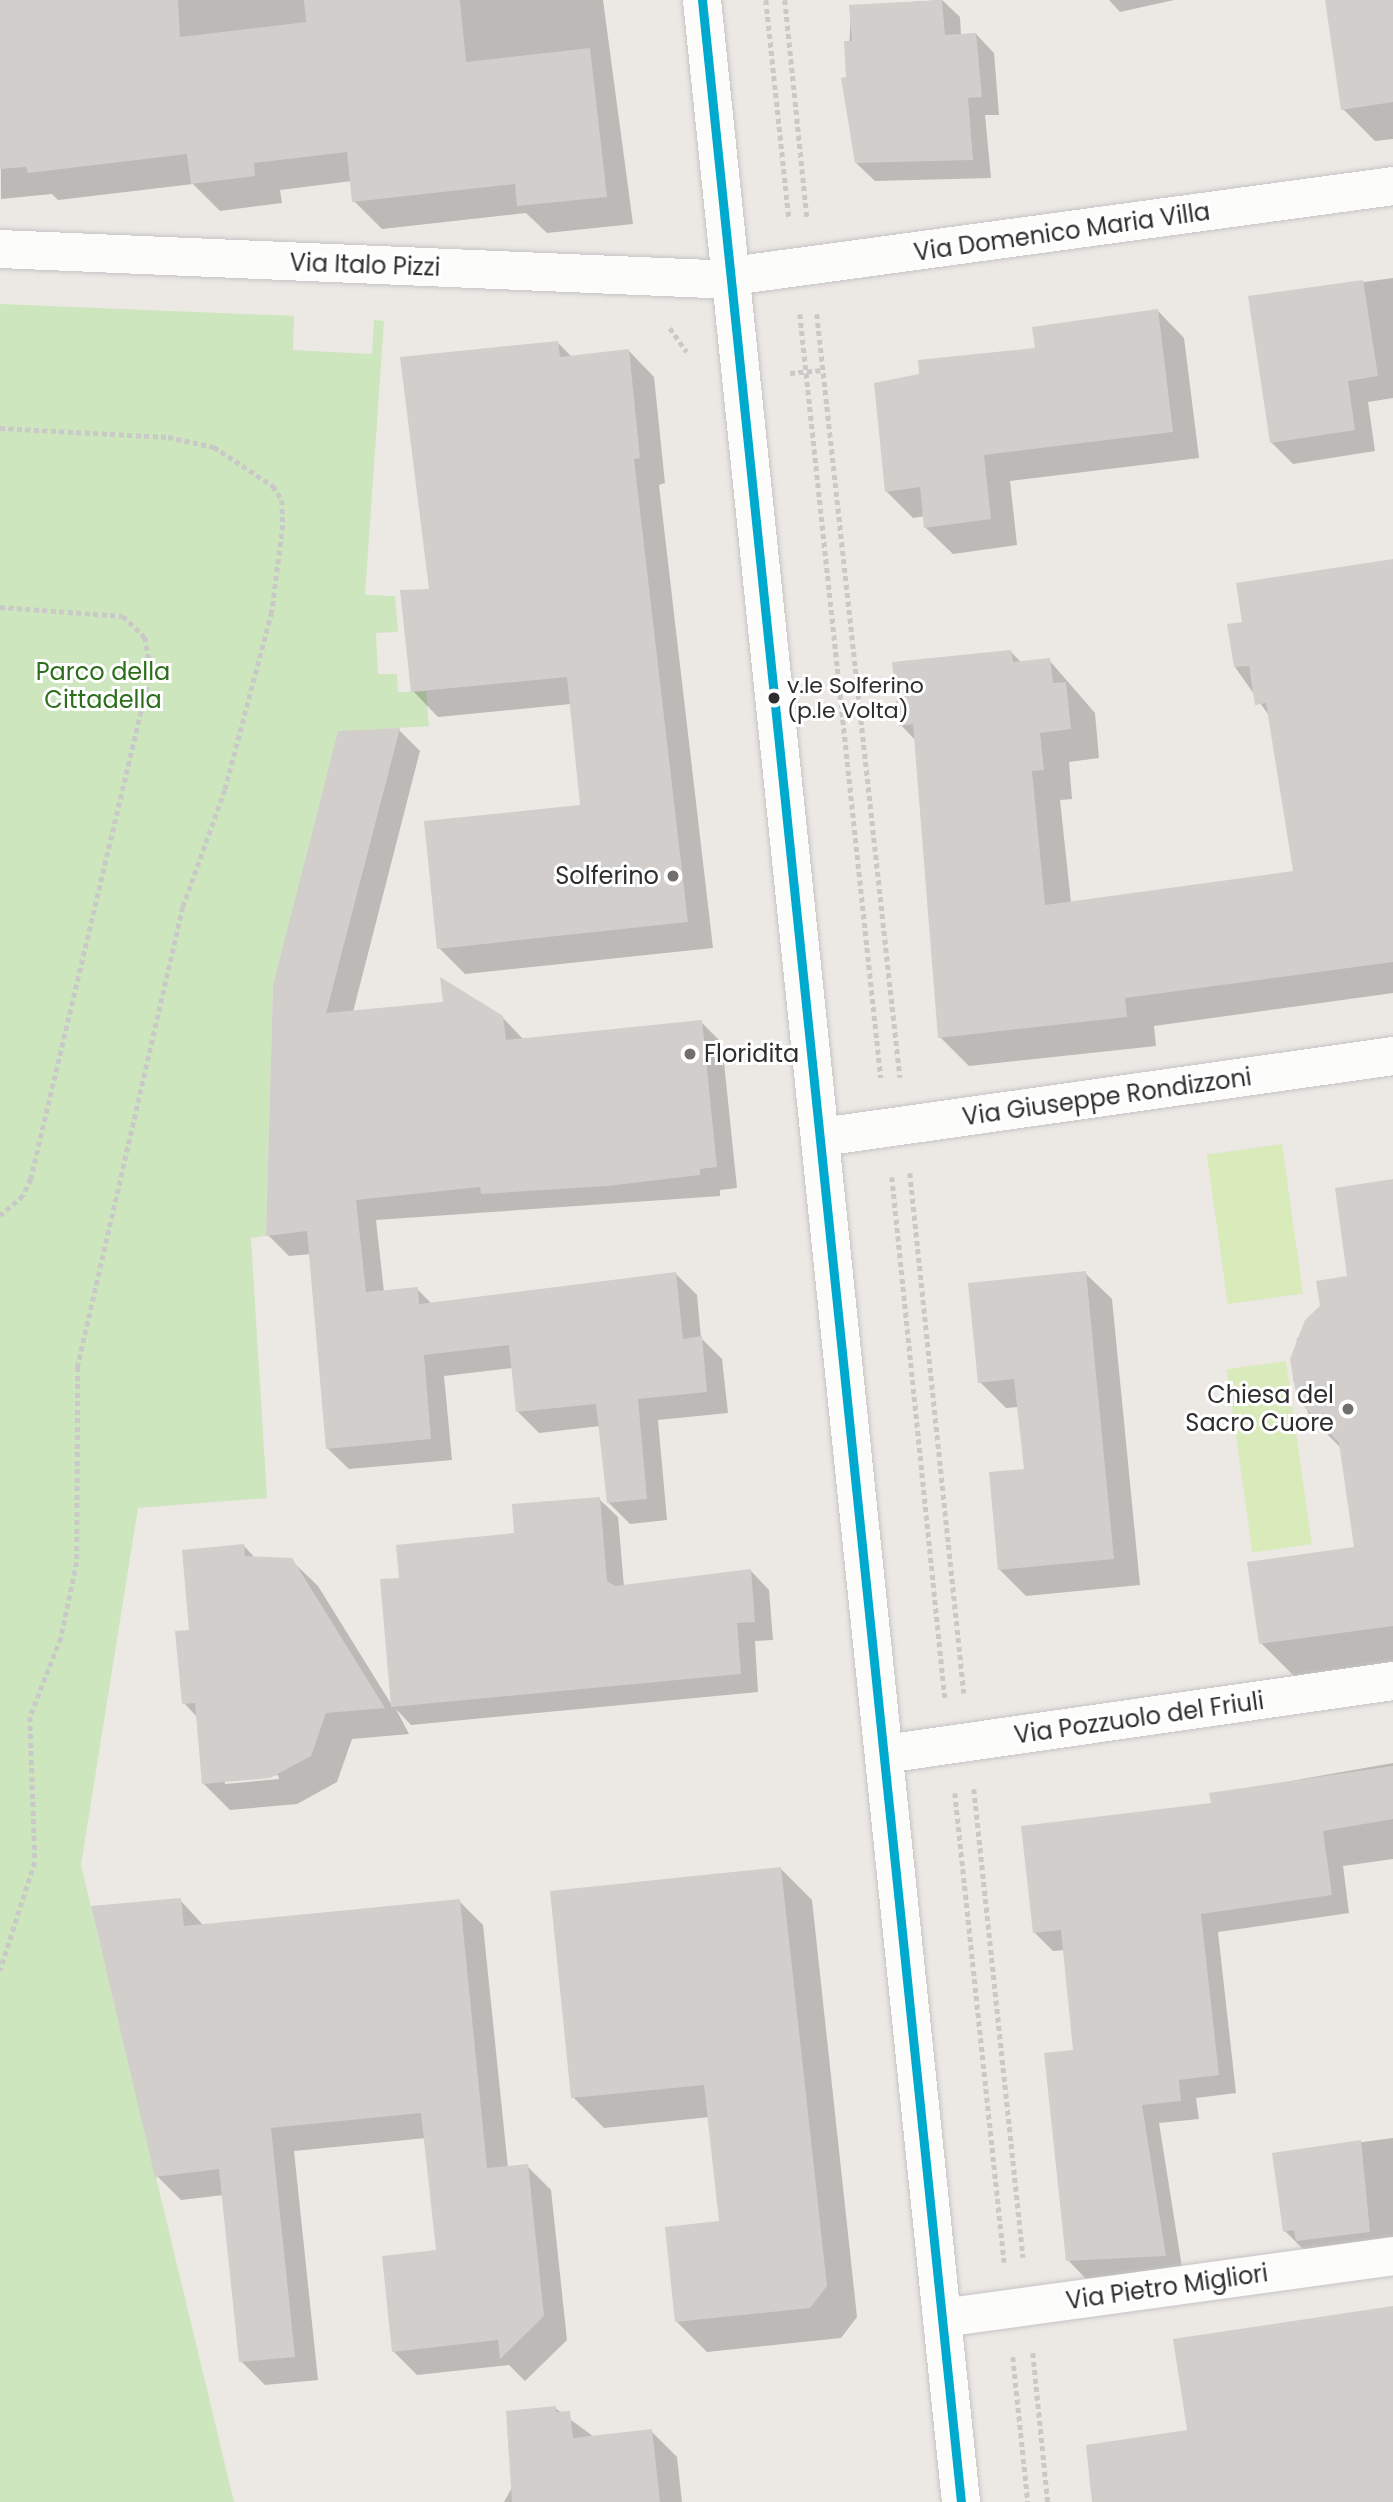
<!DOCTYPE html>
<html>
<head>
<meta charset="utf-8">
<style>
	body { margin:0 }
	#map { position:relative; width:1393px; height:2502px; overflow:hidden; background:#ece8e4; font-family:Poppins,sans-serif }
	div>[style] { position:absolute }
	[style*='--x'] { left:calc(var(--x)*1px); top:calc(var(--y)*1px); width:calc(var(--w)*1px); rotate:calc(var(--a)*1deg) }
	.green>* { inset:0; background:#cee6be }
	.pitch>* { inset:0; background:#d9eabb; transform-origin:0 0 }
	.shadow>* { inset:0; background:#0003 }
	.building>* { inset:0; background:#d1cecb }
	.path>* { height:4.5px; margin-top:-2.25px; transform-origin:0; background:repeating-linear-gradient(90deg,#c9c9c8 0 5px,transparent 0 8.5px) }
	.roads { filter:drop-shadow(0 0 2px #c5c4c5) drop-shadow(0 0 2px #c5c4c5) }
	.street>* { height:38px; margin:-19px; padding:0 19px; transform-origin:19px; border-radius:19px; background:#fcfcfb }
	.bus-1>* { height:9px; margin:-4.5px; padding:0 4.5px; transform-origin:4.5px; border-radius:4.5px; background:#00a9ce }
	.dots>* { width:19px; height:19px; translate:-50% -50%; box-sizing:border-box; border:4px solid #fff; border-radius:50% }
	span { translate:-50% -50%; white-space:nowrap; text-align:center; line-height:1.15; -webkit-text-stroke:6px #fff; paint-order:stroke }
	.bus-label { font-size:22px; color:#2e2e2e }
	.left { translate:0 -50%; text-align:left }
	.street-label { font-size:24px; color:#2e2e2e }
	.park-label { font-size:24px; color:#2c6e1b }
	.poi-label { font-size:24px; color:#2e2e2e }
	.right { translate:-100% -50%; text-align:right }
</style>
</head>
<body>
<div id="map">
	<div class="green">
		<div style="clip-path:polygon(0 304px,294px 316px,293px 350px,372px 354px,374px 320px,384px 321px,365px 595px,395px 596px,398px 632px,376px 633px,378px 674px,397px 674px,398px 692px,426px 691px,429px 726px,338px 732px,273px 985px,266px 1236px,251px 1238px,267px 1498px,138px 1508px,81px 1865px,234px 2502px,0 2502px)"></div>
	</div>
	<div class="pitch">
		<div style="left:1282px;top:1144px;width:151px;height:76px;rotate:82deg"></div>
		<div style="left:1286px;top:1361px;width:185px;height:60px;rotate:82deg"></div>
	</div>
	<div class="shadow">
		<div style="clip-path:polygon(0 0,603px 0,633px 224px,547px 233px,526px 213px,382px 229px,354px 201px,352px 181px,280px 190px,282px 203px,220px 211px,193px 184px,58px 200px,52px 194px,1px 199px)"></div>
		<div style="clip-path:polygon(942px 0,960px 17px,961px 36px,976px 34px,994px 53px,999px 115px,985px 115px,991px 178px,875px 181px,856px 163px,848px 78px,851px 6px)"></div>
		<div style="clip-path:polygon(1109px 0,1174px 0,1120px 12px)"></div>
		<div style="clip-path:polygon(1327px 0,1393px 0,1393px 139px,1375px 141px,1343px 109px)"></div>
		<div style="clip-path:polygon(1393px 278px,1393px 398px,1368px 402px,1375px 451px,1293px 464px,1271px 442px,1250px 298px)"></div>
		<div style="clip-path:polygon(1158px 311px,1184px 338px,1199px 458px,1010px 481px,1017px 545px,953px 554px,926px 528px,925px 516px,913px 518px,886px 491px)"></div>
		<div style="clip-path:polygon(558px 343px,572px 357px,629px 351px,654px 377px,665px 483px,659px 485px,713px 948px,465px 974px,439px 948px,582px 806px,571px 704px,438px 717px,413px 691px,431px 591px)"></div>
		<div style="clip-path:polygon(1393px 561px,1393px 993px,1154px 1026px,1156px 1046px,969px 1066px,940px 1037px,916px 741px,901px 725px,1011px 652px,1022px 663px,1049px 660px,1095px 713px,1099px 758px,1069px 762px,1072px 799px,1060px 800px,1071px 903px,1295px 872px,1270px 717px,1235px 667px,1244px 624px)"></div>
		<div style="clip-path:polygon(399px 730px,420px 751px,353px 1012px,502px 1017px,524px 1040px,701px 1022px,722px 1043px,737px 1188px,720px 1190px,720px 1196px,376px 1220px,384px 1292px,417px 1289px,432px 1304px,676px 1274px,697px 1295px,701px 1338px,722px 1359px,728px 1413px,658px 1420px,667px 1520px,630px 1524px,609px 1503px,600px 1426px,539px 1433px,518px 1412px,513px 1368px,444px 1376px,452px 1460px,349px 1469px,327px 1448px,311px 1254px,289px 1256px,268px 1235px)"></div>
		<div style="clip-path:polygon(1393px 1181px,1393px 1662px,1294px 1676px,1261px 1643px,1356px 1549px,1342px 1449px,1310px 1417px,1293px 1379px,1297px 1339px,1349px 1278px)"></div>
		<div style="clip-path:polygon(1085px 1273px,1112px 1299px,1140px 1585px,1026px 1596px,1000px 1570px,1026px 1471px,1019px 1407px,1006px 1408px,980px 1382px)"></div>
		<div style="clip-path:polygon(evenodd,599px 1499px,618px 1517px,624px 1587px,751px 1571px,769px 1590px,773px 1640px,755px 1641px,758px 1692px,411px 1725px,396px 1709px,409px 1734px,352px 1739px,337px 1782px,297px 1804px,230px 1810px,204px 1784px,198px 1718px,184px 1703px,191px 1631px,244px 1546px,255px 1558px,291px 1560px,318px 1586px,393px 1707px,382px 1581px,401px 1580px,599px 1499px,278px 1775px,279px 1779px,225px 1784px,225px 1780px,278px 1775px)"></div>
		<div style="clip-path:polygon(1393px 1763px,1393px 1859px,1343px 1866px,1349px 1913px,1218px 1932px,1236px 2093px,1196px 2098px,1199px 2119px,1159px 2123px,1183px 2274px,1086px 2279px,1068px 2260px,1075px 2052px,1065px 1950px,1053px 1951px,1035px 1933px,1213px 1805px,1211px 1795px)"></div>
		<div style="clip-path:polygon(781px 1869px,812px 1900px,857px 2317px,841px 2338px,707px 2352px,676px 2321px,721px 2223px,710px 2117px,604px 2128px,573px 2097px)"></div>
		<div style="clip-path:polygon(180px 1900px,204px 1926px,459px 1901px,483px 1925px,508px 2168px,527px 2166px,551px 2190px,567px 2340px,525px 2381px,509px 2365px,417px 2375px,393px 2351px,438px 2252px,426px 2138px,294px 2151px,318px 2380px,265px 2385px,241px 2361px,224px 2195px,181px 2200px,157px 2176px)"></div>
		<div style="clip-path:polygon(1393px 2138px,1393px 2254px,1308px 2254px,1285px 2231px,1274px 2154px)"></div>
		<div style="clip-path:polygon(555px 2408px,594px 2437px,651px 2431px,677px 2457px,682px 2502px,504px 2502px)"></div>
	</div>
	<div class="building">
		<div style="clip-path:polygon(0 0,178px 0,180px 37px,306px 22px,304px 0,460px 0,466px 62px,590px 48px,607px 197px,517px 206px,515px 184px,352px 202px,347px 152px,254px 163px,255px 176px,191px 184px,187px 154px,28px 173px,26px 167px,0 169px)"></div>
		<div style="clip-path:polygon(942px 0,945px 35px,976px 33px,982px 97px,968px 98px,973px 160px,855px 163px,841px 78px,846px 77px,844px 41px,852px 41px,849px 5px)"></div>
		<div style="clip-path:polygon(1325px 0,1393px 0,1393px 102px,1341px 110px)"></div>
		<div style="clip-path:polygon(1363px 280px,1378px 376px,1348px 381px,1355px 430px,1270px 443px,1248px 296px)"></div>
		<div style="clip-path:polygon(1158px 309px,1173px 432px,984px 455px,991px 519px,924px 528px,920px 487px,885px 492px,874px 383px,919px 374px,918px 360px,1035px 348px,1032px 327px)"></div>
		<div style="clip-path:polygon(558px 341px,560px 357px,629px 349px,640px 458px,634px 459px,688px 922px,437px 949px,424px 821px,580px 805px,567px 677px,411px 692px,400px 590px,429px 589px,400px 357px)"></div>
		<div style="clip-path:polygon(1393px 559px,1393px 962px,1125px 998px,1127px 1017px,938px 1038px,913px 724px,899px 726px,892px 662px,1011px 650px,1013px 662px,1050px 658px,1053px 683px,1066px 682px,1071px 729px,1040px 733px,1044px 770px,1032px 771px,1045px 905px,1293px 871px,1266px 703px,1255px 705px,1249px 666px,1234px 667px,1227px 624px,1242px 622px,1236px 583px)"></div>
		<div style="clip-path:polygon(400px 728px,326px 1013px,443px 1002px,440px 977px,503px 1016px,506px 1040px,702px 1020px,717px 1167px,700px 1169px,700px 1175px,607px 1186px,481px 1194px,480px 1187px,356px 1200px,366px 1292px,418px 1287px,419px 1304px,676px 1272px,683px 1339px,702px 1336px,707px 1392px,638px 1399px,647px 1499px,607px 1503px,596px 1404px,516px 1412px,509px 1345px,424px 1355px,431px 1439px,326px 1449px,307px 1231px,266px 1236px,273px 985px,338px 731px)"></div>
		<div style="clip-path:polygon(1393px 1179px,1393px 1626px,1259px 1644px,1247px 1562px,1354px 1547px,1339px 1443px,1297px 1399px,1290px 1359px,1305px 1320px,1320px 1306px,1316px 1281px,1347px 1276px,1335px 1188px)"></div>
		<div style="clip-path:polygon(1086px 1271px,1114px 1559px,998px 1570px,989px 1472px,1024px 1469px,1014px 1379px,978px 1383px,968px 1283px)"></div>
		<div style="clip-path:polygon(600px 1497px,607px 1581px,615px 1586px,751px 1569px,755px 1622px,737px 1623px,741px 1674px,391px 1707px,380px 1579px,399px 1578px,396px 1545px,514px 1533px,512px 1504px)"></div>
		<div style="clip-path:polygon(244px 1544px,245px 1556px,292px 1558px,385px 1708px,326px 1713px,311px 1756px,270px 1778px,202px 1784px,195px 1703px,182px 1704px,175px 1631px,189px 1630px,182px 1550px)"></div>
		<div style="clip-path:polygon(1393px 1766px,1393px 1819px,1323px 1831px,1332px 1895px,1201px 1914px,1219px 2075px,1179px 2080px,1181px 2101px,1142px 2105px,1166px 2256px,1066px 2261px,1044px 2053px,1073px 2050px,1061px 1930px,1033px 1933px,1021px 1826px,1211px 1803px,1209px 1793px)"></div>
		<div style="clip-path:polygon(781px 1867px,827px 2286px,810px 2308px,675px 2322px,665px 2227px,719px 2221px,704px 2085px,571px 2098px,550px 1891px)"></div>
		<div style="clip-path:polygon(181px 1898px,184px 1926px,460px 1899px,487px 2168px,528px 2164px,544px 2316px,500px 2359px,498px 2340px,392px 2352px,382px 2256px,436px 2250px,421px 2113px,271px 2128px,295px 2357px,239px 2362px,219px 2169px,155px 2177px,91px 1906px)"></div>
		<div style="clip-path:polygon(1361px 2140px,1370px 2232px,1296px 2241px,1294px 2230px,1283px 2232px,1272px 2153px)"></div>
		<div style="clip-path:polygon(1393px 2306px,1393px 2502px,1092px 2502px,1086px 2445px,1187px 2430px,1173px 2339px)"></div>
		<div style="clip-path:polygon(556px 2406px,556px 2412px,570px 2411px,573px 2438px,652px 2429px,660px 2502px,512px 2502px,506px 2411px)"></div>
	</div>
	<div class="path">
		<div style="--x:766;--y:0;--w:219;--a:84"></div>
		<div style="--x:785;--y:0;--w:219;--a:84.2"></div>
		<div style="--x:800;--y:314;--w:768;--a:83.95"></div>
		<div style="--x:817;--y:314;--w:768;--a:83.79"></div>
		<div style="--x:670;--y:328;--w:29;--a:55"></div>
		<div style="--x:790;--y:373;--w:34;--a:-5"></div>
		<div style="--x:0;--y:428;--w:168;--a:3.1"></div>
		<div style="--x:168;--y:437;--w:47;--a:12.3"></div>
		<div style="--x:214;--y:447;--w:71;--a:33.5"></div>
		<div style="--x:273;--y:486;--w:17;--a:57"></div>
		<div style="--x:282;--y:500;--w:25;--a:88"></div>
		<div style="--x:283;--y:525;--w:88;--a:97.2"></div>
		<div style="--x:272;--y:612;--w:184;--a:104.8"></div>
		<div style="--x:225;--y:790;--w:124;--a:109.7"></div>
		<div style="--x:183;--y:907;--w:472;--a:102.9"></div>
		<div style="--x:78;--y:1367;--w:195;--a:90.3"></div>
		<div style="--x:77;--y:1562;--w:78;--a:101.9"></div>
		<div style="--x:61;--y:1638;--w:85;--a:111.4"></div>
		<div style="--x:30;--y:1717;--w:145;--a:88"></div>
		<div style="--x:35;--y:1862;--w:114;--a:107.8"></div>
		<div style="--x:0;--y:607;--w:123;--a:4.2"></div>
		<div style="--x:123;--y:616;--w:30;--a:44"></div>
		<div style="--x:145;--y:637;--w:34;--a:80"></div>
		<div style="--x:151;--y:670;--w:523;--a:103.27"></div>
		<div style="--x:31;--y:1179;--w:19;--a:115"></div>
		<div style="--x:23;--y:1196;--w:30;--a:139"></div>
		<div style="--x:910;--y:1173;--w:523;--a:84.07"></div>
		<div style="--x:892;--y:1177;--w:524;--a:84.19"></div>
		<div style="--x:974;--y:1789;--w:471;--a:84"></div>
		<div style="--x:955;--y:1793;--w:472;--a:84"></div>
		<div style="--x:1033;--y:2353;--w:150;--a:84.3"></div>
		<div style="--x:1013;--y:2357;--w:146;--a:84.1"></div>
	</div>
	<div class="roads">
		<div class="street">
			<div style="--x:702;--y:0;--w:2515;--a:84.09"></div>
			<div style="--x:0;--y:249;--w:711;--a:2.42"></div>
			<div style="--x:710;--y:279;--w:689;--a:-7.75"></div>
			<div style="--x:822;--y:1137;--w:577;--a:-8.07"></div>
			<div style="--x:885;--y:1754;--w:513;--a:-8.18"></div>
			<div style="--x:942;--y:2318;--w:455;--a:-7.8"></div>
		</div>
	</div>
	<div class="bus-1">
		<div style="--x:702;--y:0;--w:2515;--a:84.09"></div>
	</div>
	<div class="dots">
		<div style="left:774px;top:698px;background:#2e2e2e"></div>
		<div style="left:673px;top:876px;background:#706f6e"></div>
		<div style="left:690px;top:1054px;background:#706f6e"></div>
		<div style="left:1348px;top:1409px;background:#706f6e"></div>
	</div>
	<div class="bus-label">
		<span class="left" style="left:787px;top:698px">v.le Solferino<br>(p.le Volta)</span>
	</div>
	<div class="street-label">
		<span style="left:1062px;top:232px;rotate:-8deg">Via Domenico Maria Villa</span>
		<span style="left:365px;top:265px;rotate:2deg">Via Italo Pizzi</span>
		<span style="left:1107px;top:1097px;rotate:-8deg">Via Giuseppe Rondizzoni</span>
		<span style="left:1139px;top:1718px;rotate:-8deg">Via Pozzuolo del Friuli</span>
		<span style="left:1167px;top:2287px;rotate:-8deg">Via Pietro Migliori</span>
	</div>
	<div class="park-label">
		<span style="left:103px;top:686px">Parco della<br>Cittadella</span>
	</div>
	<div class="poi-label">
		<span class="right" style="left:659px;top:876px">Solferino</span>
		<span class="left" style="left:704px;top:1054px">Floridita</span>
		<span class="right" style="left:1334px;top:1409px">Chiesa del<br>Sacro Cuore</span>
	</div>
</div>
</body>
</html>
